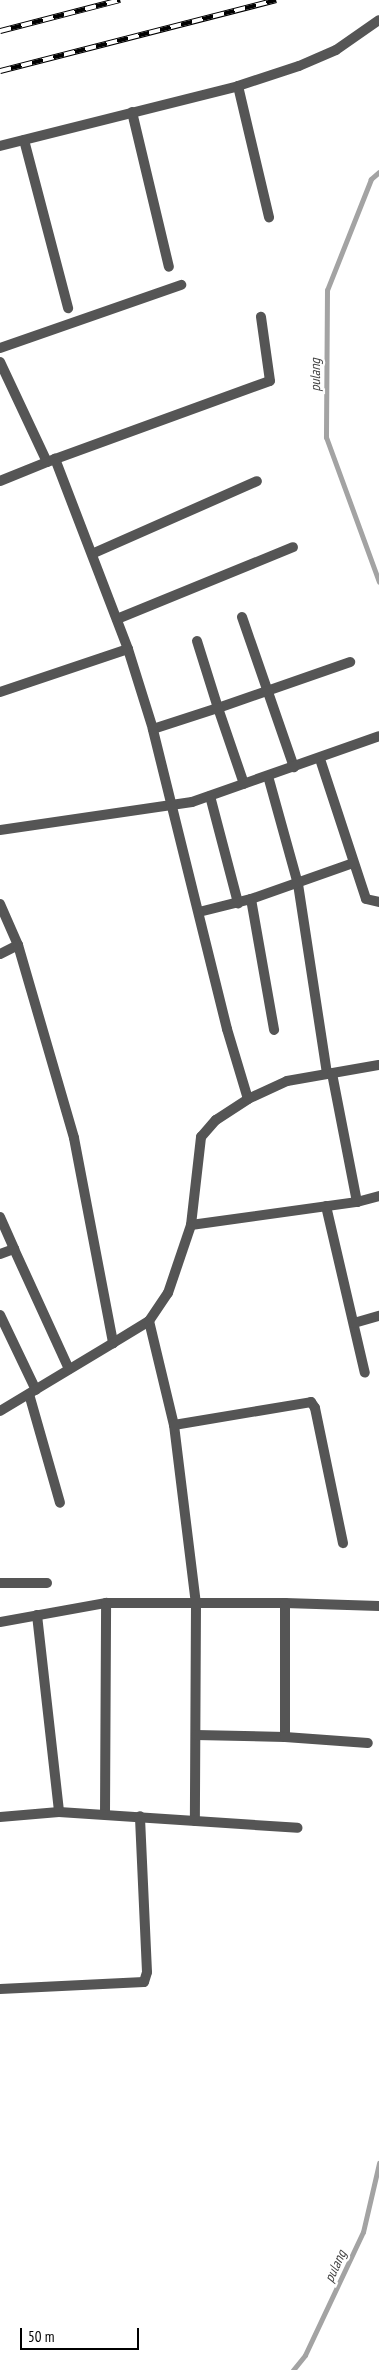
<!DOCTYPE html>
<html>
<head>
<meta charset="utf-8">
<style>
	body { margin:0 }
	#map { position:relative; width:379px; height:2370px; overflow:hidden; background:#fff; font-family:"PT Sans Narrow",sans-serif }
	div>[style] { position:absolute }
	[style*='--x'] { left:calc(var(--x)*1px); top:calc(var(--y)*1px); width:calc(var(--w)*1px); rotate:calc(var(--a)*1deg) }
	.stream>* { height:5px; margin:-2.5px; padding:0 2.5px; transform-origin:2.5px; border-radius:2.5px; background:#a3a3a3 }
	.street>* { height:10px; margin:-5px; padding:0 5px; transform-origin:5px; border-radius:5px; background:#555 }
	.rail>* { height:5.5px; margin-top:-2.75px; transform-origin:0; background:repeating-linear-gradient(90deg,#fff 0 11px,#000 0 22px); box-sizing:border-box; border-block:1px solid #000 }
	span { translate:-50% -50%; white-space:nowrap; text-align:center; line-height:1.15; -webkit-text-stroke:4.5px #fff; paint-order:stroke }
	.water-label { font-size:14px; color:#444; font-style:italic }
	.scale { position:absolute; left:20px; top:2328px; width:119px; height:22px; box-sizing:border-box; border:2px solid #000; border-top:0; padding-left:6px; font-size:15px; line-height:18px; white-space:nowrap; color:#000; -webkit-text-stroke:4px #fff; paint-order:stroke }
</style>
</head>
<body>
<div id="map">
	<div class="stream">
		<div style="--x:379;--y:172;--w:11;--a:139"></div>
		<div style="--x:371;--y:179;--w:119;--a:111.6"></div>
		<div style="--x:327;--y:290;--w:147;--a:90.4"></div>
		<div style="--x:326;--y:437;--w:154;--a:69.9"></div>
		<div style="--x:293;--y:2370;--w:19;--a:-51"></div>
		<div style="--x:305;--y:2355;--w:136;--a:-64.8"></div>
		<div style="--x:363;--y:2232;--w:71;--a:-76.9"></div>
	</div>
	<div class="street">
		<div style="--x:238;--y:86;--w:135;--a:76.7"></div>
		<div style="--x:132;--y:112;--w:159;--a:76.6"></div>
		<div style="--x:24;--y:140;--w:174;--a:75.3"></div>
		<div style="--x:0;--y:146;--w:245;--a:-14.1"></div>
		<div style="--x:238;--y:86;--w:64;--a:-18.2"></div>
		<div style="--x:299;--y:66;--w:40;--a:-23.4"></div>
		<div style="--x:336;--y:50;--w:52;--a:-34.9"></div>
		<div style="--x:0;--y:348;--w:192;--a:-19.2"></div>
		<div style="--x:0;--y:362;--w:110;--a:64.8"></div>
		<div style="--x:47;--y:462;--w:237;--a:-20"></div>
		<div style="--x:270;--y:381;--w:65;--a:-98"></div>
		<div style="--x:0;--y:481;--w:51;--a:-22"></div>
		<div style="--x:94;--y:553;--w:178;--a:-23.8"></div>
		<div style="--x:242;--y:617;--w:159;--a:70.9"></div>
		<div style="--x:117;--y:619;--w:190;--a:-22.2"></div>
		<div style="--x:197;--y:641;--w:70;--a:72.6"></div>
		<div style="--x:218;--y:708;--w:140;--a:-19.2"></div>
		<div style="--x:0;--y:692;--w:135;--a:-18.6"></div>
		<div style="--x:128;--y:649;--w:204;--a:-111"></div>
		<div style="--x:153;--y:729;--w:68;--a:-17.9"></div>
		<div style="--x:218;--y:708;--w:80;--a:71.1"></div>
		<div style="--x:320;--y:759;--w:147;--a:71.8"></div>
		<div style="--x:366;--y:899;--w:13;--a:13"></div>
		<div style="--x:268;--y:776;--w:112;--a:74.5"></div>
		<div style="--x:298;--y:884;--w:192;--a:81.3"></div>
		<div style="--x:210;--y:796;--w:111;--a:75.3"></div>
		<div style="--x:0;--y:830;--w:194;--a:-8.3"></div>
		<div style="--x:192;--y:802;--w:198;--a:-19.4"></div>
		<div style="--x:251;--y:899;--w:133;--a:80"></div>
		<div style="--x:0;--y:904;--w:45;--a:66.3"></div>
		<div style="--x:18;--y:945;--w:20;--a:153"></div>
		<div style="--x:199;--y:912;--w:54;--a:-14"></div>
		<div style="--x:251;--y:899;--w:108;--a:-19.4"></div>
		<div style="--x:18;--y:945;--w:201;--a:73.8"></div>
		<div style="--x:74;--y:1138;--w:209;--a:79.2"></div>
		<div style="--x:113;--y:1343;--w:42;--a:-31.4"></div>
		<div style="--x:149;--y:1321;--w:34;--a:-56"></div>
		<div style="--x:168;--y:1293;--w:72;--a:-71.3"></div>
		<div style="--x:191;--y:1225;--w:89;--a:-83.5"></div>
		<div style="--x:201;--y:1137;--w:23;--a:-49"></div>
		<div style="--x:216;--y:1120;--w:38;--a:-33"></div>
		<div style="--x:248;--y:1099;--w:73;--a:-106.7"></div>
		<div style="--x:227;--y:1029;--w:309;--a:-103.9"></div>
		<div style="--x:153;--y:729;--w:84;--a:-107.4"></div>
		<div style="--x:248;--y:1099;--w:43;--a:-24.8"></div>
		<div style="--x:287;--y:1081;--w:93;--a:-9.9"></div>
		<div style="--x:357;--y:1202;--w:23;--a:-15"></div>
		<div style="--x:326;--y:1206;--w:171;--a:76.9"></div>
		<div style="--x:0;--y:1217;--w:35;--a:66"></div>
		<div style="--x:191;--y:1225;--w:168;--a:-7.9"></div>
		<div style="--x:357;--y:1202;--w:131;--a:-101"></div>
		<div style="--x:0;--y:1254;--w:15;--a:-20"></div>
		<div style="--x:14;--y:1249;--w:132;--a:65.4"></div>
		<div style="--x:0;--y:1315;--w:83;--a:64.4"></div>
		<div style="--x:149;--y:1321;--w:107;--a:76.5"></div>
		<div style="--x:174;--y:1425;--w:180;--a:83"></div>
		<div style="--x:196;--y:1604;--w:217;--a:90.3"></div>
		<div style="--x:354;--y:1323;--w:26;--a:-16"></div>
		<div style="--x:29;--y:1394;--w:113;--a:74.1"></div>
		<div style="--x:0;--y:1411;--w:132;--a:-31"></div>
		<div style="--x:174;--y:1425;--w:139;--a:-9.5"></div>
		<div style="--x:311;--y:1402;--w:7;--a:56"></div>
		<div style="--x:315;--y:1408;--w:138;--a:78.3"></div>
		<div style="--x:0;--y:1583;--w:47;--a:0"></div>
		<div style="--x:285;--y:1603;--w:94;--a:1.8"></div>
		<div style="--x:37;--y:1615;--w:198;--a:83.6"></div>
		<div style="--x:0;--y:1622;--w:108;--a:-10.2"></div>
		<div style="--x:106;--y:1603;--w:179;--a:0"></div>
		<div style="--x:285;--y:1603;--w:134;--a:90"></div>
		<div style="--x:196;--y:1735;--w:89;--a:1.3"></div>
		<div style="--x:285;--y:1737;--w:83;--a:4.1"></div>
		<div style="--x:105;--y:1814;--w:211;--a:-89.7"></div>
		<div style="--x:0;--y:1817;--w:59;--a:-4.8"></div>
		<div style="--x:59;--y:1812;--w:239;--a:3.8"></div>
		<div style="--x:0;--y:1989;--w:144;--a:-2.8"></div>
		<div style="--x:144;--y:1982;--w:10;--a:-73"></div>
		<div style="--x:147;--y:1972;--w:156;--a:-92.6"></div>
	</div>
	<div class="rail">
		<div style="--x:0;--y:31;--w:124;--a:-14.5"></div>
		<div style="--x:0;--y:71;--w:285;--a:-14.4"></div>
	</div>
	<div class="water-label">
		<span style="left:315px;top:375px;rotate:-90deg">pulang</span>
		<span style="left:335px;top:2266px;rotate:-65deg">pulang</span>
	</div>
	<div class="scale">50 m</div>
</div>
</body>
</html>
